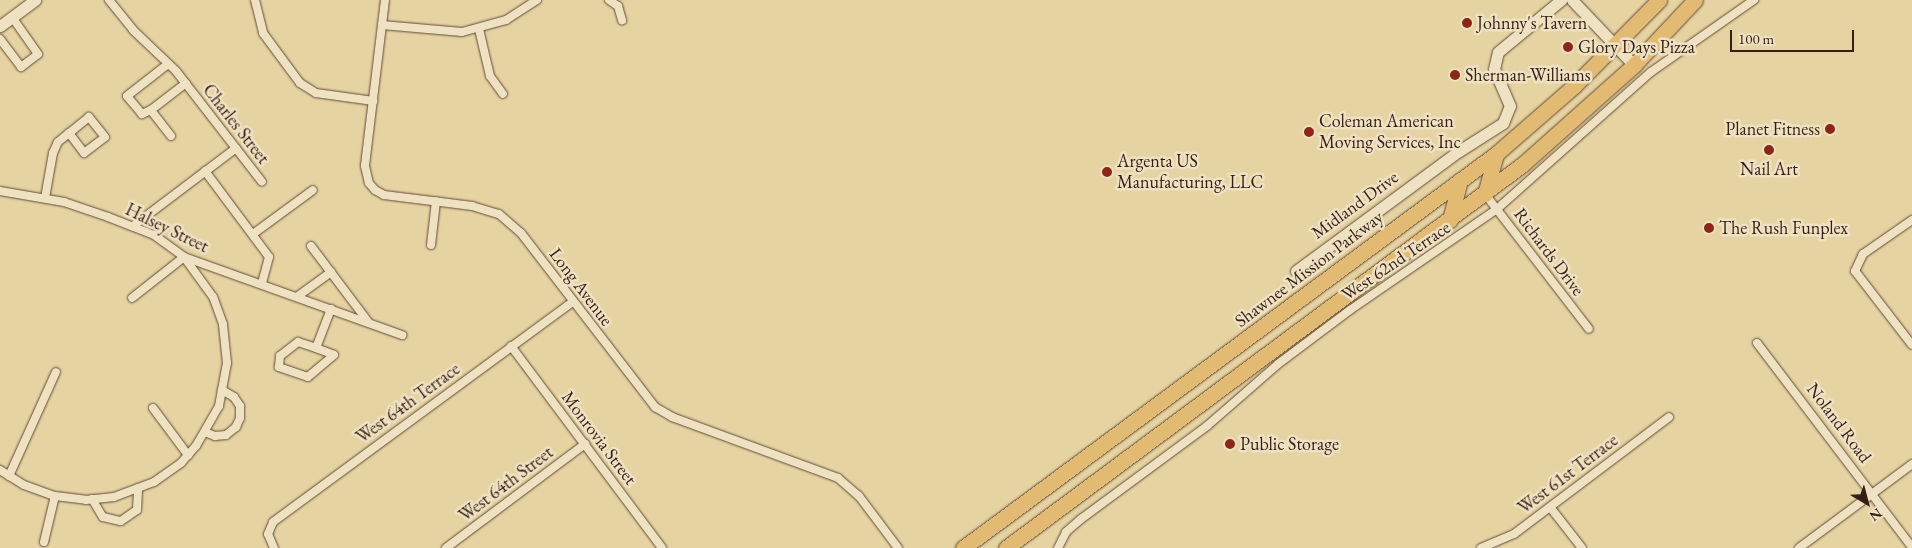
<!DOCTYPE html>
<html>
<head>
<meta charset="utf-8">
<style>
	body { margin:0 }
	#map { position:relative; width:1912px; height:548px; overflow:hidden; background:#e6d3a2; font-family:"EB Garamond",serif }
	div>[style] { position:absolute }
	[style*='--x'] { left:calc(var(--x)*1px); top:calc(var(--y)*1px); width:calc(var(--w)*1px); rotate:calc(var(--a)*1deg) }
	.roads { filter:drop-shadow(0 0 1px #624b38) drop-shadow(0 0 1px #624b38) }
	.street>* { height:8px; margin:-4px; padding:0 4px; transform-origin:4px; border-radius:4px; background:#efe2c3 }
	.secondary>* { height:11px; margin:-5.5px; padding:0 5.5px; transform-origin:5.5px; border-radius:5.5px; background:#efe2c3 }
	.highway>* { height:15px; margin:-7.5px; padding:0 7.5px; transform-origin:7.5px; border-radius:7.5px; background:#e3ba71 }
	.dots>* { width:14px; height:14px; translate:-50% -50%; box-sizing:border-box; border:2px solid #efe2c3; border-radius:50% }
	span { translate:-50% -50%; white-space:nowrap; text-align:center; line-height:1.15; -webkit-text-stroke:5px #efe2c3; paint-order:stroke }
	.poi-label { font-size:18px; color:#361e15 }
	.left { translate:0 -50%; text-align:left }
	.right { translate:-100% -50%; text-align:right }
	.street-label { font-size:18px; color:#361e15 }
	.north { position:absolute; left:1842px; top:478px; width:50px; height:50px; -webkit-text-stroke:4px #efe2c3; paint-order:stroke; rotate:143deg; font-size:14px; font-weight:700; line-height:20px; text-align:center; color:#361e15 }
	.north::after { content:''; display:block; margin:auto; width:18px; height:22px; background:#361e15; clip-path:polygon(50% 0,100% 100%,50% 72%,0 100%) }
	.scale { position:absolute; left:1730px; top:30px; width:124px; height:22px; box-sizing:border-box; border:2px solid #361e15; border-top:0; padding-left:6px; font-size:15px; line-height:18px; white-space:nowrap; color:#361e15; -webkit-text-stroke:4px #efe2c3; paint-order:stroke }
</style>
</head>
<body>
<div id="map">
	<div class="roads">
		<div class="street">
			<div style="--x:109;--y:0;--w:38;--a:51"></div>
			<div style="--x:133;--y:30;--w:59;--a:43.6"></div>
			<div style="--x:176;--y:71;--w:140;--a:52.2"></div>
			<div style="--x:255;--y:0;--w:34;--a:76"></div>
			<div style="--x:263;--y:33;--w:62;--a:53.5"></div>
			<div style="--x:300;--y:83;--w:19;--a:32"></div>
			<div style="--x:316;--y:93;--w:58;--a:8"></div>
			<div style="--x:385;--y:0;--w:167;--a:96.9"></div>
			<div style="--x:365;--y:166;--w:17;--a:77"></div>
			<div style="--x:369;--y:183;--w:9;--a:49"></div>
			<div style="--x:375;--y:190;--w:10;--a:29"></div>
			<div style="--x:384;--y:195;--w:89;--a:7.1"></div>
			<div style="--x:472;--y:206;--w:28;--a:17"></div>
			<div style="--x:499;--y:214;--w:29;--a:41"></div>
			<div style="--x:521;--y:233;--w:220;--a:52.4"></div>
			<div style="--x:655;--y:407;--w:20;--a:30"></div>
			<div style="--x:672;--y:417;--w:177;--a:20.2"></div>
			<div style="--x:838;--y:478;--w:28;--a:41"></div>
			<div style="--x:859;--y:496;--w:65;--a:53.1"></div>
			<div style="--x:609;--y:0;--w:11;--a:34"></div>
			<div style="--x:618;--y:6;--w:15;--a:74"></div>
			<div style="--x:382;--y:25;--w:80;--a:5"></div>
			<div style="--x:462;--y:32;--w:46;--a:-15.3"></div>
			<div style="--x:506;--y:20;--w:37;--a:-33"></div>
			<div style="--x:479;--y:29;--w:48;--a:76.8"></div>
			<div style="--x:490;--y:76;--w:22;--a:54"></div>
			<div style="--x:0;--y:39;--w:35;--a:53"></div>
			<div style="--x:21;--y:67;--w:21;--a:-37"></div>
			<div style="--x:38;--y:54;--w:45;--a:-125.1"></div>
			<div style="--x:151;--y:110;--w:10;--a:156"></div>
			<div style="--x:142;--y:114;--w:23;--a:-130"></div>
			<div style="--x:127;--y:96;--w:52;--a:-38"></div>
			<div style="--x:171;--y:136;--w:33;--a:-128"></div>
			<div style="--x:151;--y:110;--w:44;--a:-37.6"></div>
			<div style="--x:205;--y:171;--w:107;--a:53.3"></div>
			<div style="--x:269;--y:257;--w:28;--a:105"></div>
			<div style="--x:0;--y:191;--w:65;--a:9.8"></div>
			<div style="--x:64;--y:202;--w:46;--a:18.8"></div>
			<div style="--x:108;--y:217;--w:49;--a:21.4"></div>
			<div style="--x:154;--y:235;--w:37;--a:36"></div>
			<div style="--x:184;--y:257;--w:232;--a:19.7"></div>
			<div style="--x:1485;--y:194;--w:170;--a:52.4"></div>
			<div style="--x:45;--y:198;--w:46;--a:-79.9"></div>
			<div style="--x:53;--y:153;--w:12;--a:-66"></div>
			<div style="--x:58;--y:142;--w:14;--a:-39"></div>
			<div style="--x:69;--y:133;--w:25;--a:53"></div>
			<div style="--x:84;--y:153;--w:26;--a:-37"></div>
			<div style="--x:105;--y:137;--w:26;--a:-129"></div>
			<div style="--x:89;--y:117;--w:26;--a:141"></div>
			<div style="--x:1912;--y:220;--w:60;--a:145.2"></div>
			<div style="--x:1863;--y:254;--w:19;--a:115"></div>
			<div style="--x:1855;--y:271;--w:93;--a:52.4"></div>
			<div style="--x:133;--y:226;--w:129;--a:-37.1"></div>
			<div style="--x:253;--y:234;--w:74;--a:-36.3"></div>
			<div style="--x:431;--y:245;--w:44;--a:-83.5"></div>
			<div style="--x:311;--y:246;--w:96;--a:53"></div>
			<div style="--x:298;--y:296;--w:41;--a:-36"></div>
			<div style="--x:1757;--y:343;--w:256;--a:52.8"></div>
			<div style="--x:511;--y:346;--w:252;--a:53.2"></div>
			<div style="--x:316;--y:348;--w:19;--a:21"></div>
			<div style="--x:334;--y:355;--w:34;--a:140"></div>
			<div style="--x:308;--y:377;--w:31;--a:-161"></div>
			<div style="--x:279;--y:367;--w:11;--a:-85"></div>
			<div style="--x:280;--y:356;--w:23;--a:-38"></div>
			<div style="--x:298;--y:342;--w:19;--a:18"></div>
			<div style="--x:316;--y:348;--w:42;--a:-69"></div>
			<div style="--x:153;--y:408;--w:59;--a:53.3"></div>
			<div style="--x:205;--y:432;--w:11;--a:22"></div>
			<div style="--x:215;--y:436;--w:11;--a:-5"></div>
			<div style="--x:226;--y:435;--w:13;--a:-39"></div>
			<div style="--x:236;--y:427;--w:10;--a:-66"></div>
			<div style="--x:240;--y:418;--w:12;--a:-90"></div>
			<div style="--x:240;--y:406;--w:11;--a:-124"></div>
			<div style="--x:234;--y:397;--w:14;--a:-150"></div>
			<div style="--x:0;--y:470;--w:28;--a:32"></div>
			<div style="--x:24;--y:485;--w:33;--a:20"></div>
			<div style="--x:55;--y:496;--w:31;--a:7"></div>
			<div style="--x:86;--y:500;--w:28;--a:-6"></div>
			<div style="--x:114;--y:497;--w:43;--a:-20.6"></div>
			<div style="--x:154;--y:482;--w:33;--a:-35"></div>
			<div style="--x:181;--y:463;--w:23;--a:-49"></div>
			<div style="--x:196;--y:446;--w:46;--a:-60.1"></div>
			<div style="--x:219;--y:406;--w:44;--a:-79.5"></div>
			<div style="--x:227;--y:363;--w:39;--a:-96"></div>
			<div style="--x:223;--y:324;--w:29;--a:-110"></div>
			<div style="--x:213;--y:297;--w:49;--a:-125.9"></div>
			<div style="--x:184;--y:257;--w:66;--a:141.7"></div>
			<div style="--x:9;--y:476;--w:114;--a:-65.7"></div>
			<div style="--x:92;--y:499;--w:21;--a:59"></div>
			<div style="--x:103;--y:517;--w:18;--a:13"></div>
			<div style="--x:121;--y:521;--w:19;--a:-35"></div>
			<div style="--x:137;--y:510;--w:22;--a:-87"></div>
			<div style="--x:1550;--y:507;--w:52;--a:52"></div>
			<div style="--x:44;--y:542;--w:47;--a:-76.6"></div>
			<div style="--x:274;--y:548;--w:15;--a:-113"></div>
			<div style="--x:268;--y:534;--w:13;--a:-67"></div>
			<div style="--x:273;--y:522;--w:372;--a:-36.3"></div>
			<div style="--x:446;--y:548;--w:174;--a:-36.8"></div>
			<div style="--x:1058;--y:548;--w:18;--a:-63"></div>
			<div style="--x:1066;--y:532;--w:20;--a:-41"></div>
			<div style="--x:1081;--y:519;--w:157;--a:-36.4"></div>
			<div style="--x:1207;--y:426;--w:94;--a:-41.1"></div>
			<div style="--x:1278;--y:364;--w:90;--a:-36.9"></div>
			<div style="--x:1350;--y:310;--w:178;--a:-34.5"></div>
			<div style="--x:1497;--y:209;--w:206;--a:-41.7"></div>
			<div style="--x:1651;--y:72;--w:126;--a:-35"></div>
			<div style="--x:1481;--y:548;--w:36;--a:-23"></div>
			<div style="--x:1514;--y:534;--w:194;--a:-37"></div>
			<div style="--x:1799;--y:548;--w:141;--a:-36.6"></div>
		</div>
		<div class="secondary">
			<div style="--x:1572;--y:0;--w:90;--a:46.4"></div>
			<div style="--x:0;--y:26;--w:44;--a:-36.6"></div>
			<div style="--x:1296;--y:271;--w:202;--a:-36.4"></div>
			<div style="--x:1459;--y:151;--w:52;--a:-32.5"></div>
			<div style="--x:1503;--y:123;--w:18;--a:-68"></div>
			<div style="--x:1510;--y:106;--w:40;--a:-113.4"></div>
			<div style="--x:1494;--y:69;--w:17;--a:-77"></div>
			<div style="--x:1498;--y:52;--w:82;--a:-39.5"></div>
		</div>
		<div class="highway">
			<div style="--x:1485;--y:194;--w:41;--a:-74.6"></div>
			<div style="--x:1450;--y:220;--w:41;--a:-76"></div>
			<div style="--x:963;--y:548;--w:663;--a:-36.47"></div>
			<div style="--x:1496;--y:154;--w:103;--a:-41.1"></div>
			<div style="--x:1574;--y:86;--w:121;--a:-45.3"></div>
			<div style="--x:1006;--y:548;--w:644;--a:-36.6"></div>
			<div style="--x:1523;--y:164;--w:149;--a:-41.7"></div>
			<div style="--x:1634;--y:65;--w:89;--a:-46.8"></div>
		</div>
	</div>
	<div class="dots">
		<div style="left:1467px;top:23px;background:#8f2418"></div>
		<div style="left:1568px;top:47px;background:#8f2418"></div>
		<div style="left:1455px;top:75px;background:#8f2418"></div>
		<div style="left:1830px;top:129px;background:#8f2418"></div>
		<div style="left:1309px;top:132px;background:#8f2418"></div>
		<div style="left:1769px;top:150px;background:#8f2418"></div>
		<div style="left:1107px;top:172px;background:#8f2418"></div>
		<div style="left:1709px;top:228px;background:#8f2418"></div>
		<div style="left:1230px;top:444px;background:#8f2418"></div>
	</div>
	<div class="poi-label">
		<span class="left" style="left:1477px;top:23px">Johnny's Tavern</span>
		<span class="left" style="left:1578px;top:47px">Glory Days Pizza</span>
		<span class="left" style="left:1465px;top:75px">Sherman-Williams</span>
		<span class="left" style="left:1319px;top:132px">Coleman American<br>Moving Services, Inc</span>
		<span class="right" style="left:1820px;top:129px">Planet Fitness</span>
		<span class="left" style="left:1117px;top:172px">Argenta US<br>Manufacturing, LLC</span>
		<span style="left:1769px;top:169px">Nail Art</span>
		<span class="left" style="left:1719px;top:228px">The Rush Funplex</span>
		<span class="left" style="left:1240px;top:444px">Public Storage</span>
	</div>
	<div class="street-label">
		<span style="left:236px;top:124px;rotate:52deg">Charles Street</span>
		<span style="left:1355px;top:205px;rotate:-36deg">Midland Drive</span>
		<span style="left:167px;top:228px;rotate:26deg">Halsey Street</span>
		<span style="left:1549px;top:252px;rotate:53deg">Richards Drive</span>
		<span style="left:1396px;top:261px;rotate:-34deg">West 62nd Terrace</span>
		<span style="left:1309px;top:269px;rotate:-37deg">Shawnee Mission Parkway</span>
		<span style="left:581px;top:287px;rotate:53deg">Long Avenue</span>
		<span style="left:408px;top:403px;rotate:-36deg">West 64th Terrace</span>
		<span style="left:1839px;top:423px;rotate:53deg">Noland Road</span>
		<span style="left:599px;top:438px;rotate:53deg">Monrovia Street</span>
		<span style="left:1568px;top:474px;rotate:-37deg">West 61st Terrace</span>
		<span style="left:506px;top:484px;rotate:-37deg">West 64th Street</span>
	</div>
	<div class="north">N</div>
	<div class="scale">100 m</div>
</div>
</body>
</html>
